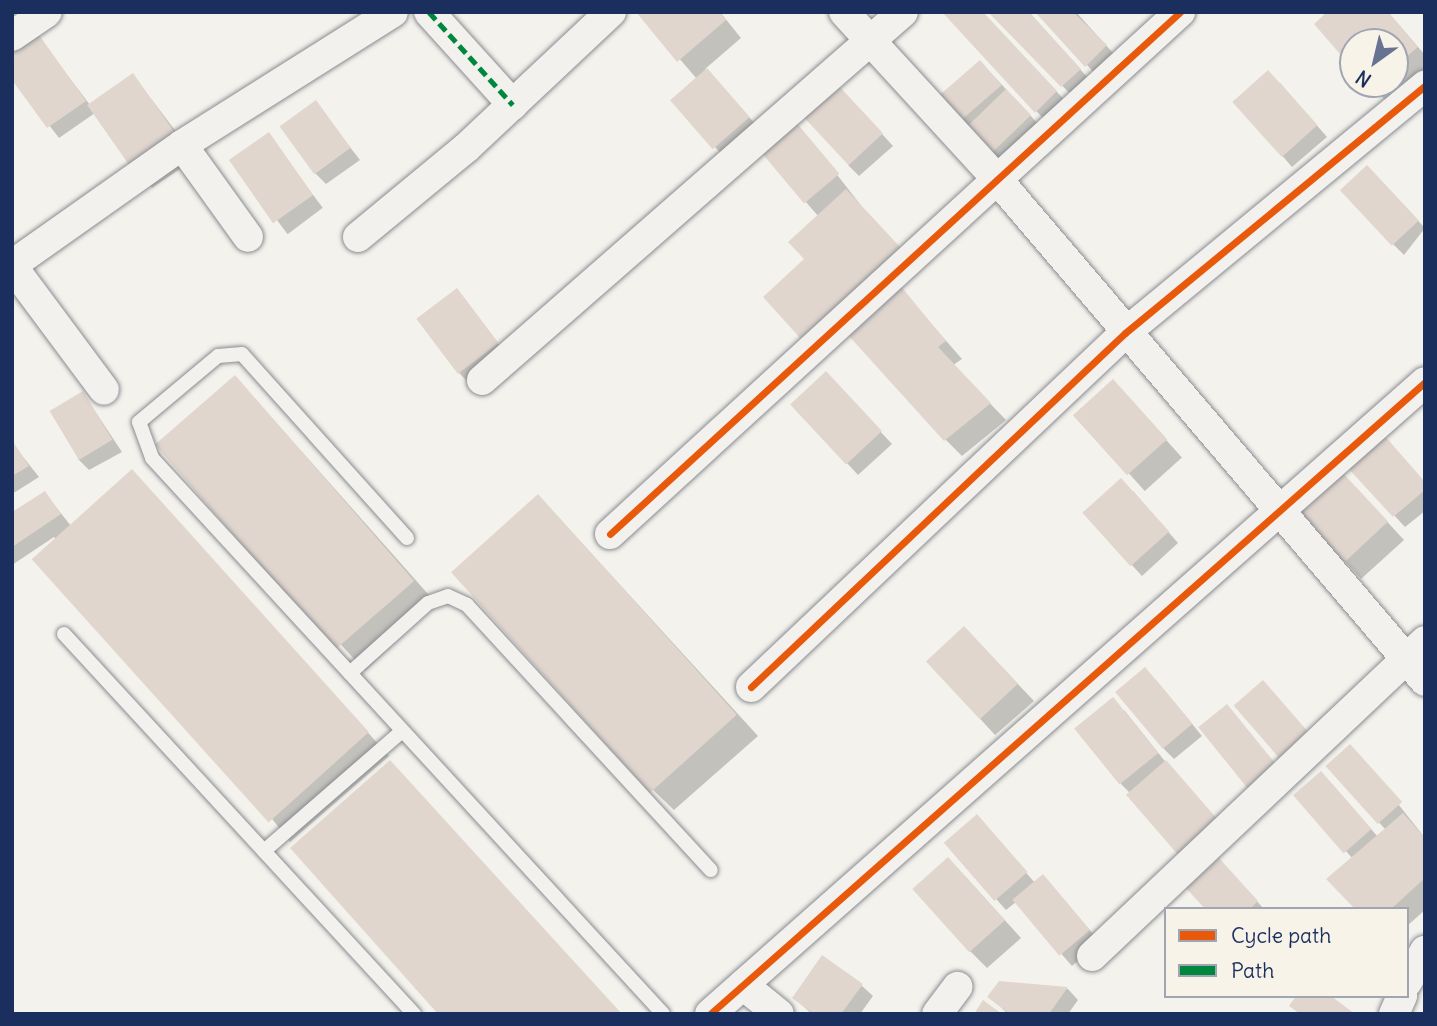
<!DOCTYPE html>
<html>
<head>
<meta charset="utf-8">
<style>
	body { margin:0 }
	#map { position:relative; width:1437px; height:1026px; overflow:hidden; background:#f4f2ec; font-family:Delius,sans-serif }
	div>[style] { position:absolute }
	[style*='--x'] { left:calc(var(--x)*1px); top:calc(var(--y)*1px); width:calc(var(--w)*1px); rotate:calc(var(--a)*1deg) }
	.shadow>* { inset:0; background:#0003; transform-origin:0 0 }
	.building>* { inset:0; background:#e1d6ce; transform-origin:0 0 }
	.roads { filter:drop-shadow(0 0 2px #898c92) drop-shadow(0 0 2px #898c92) }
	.service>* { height:14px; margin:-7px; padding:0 7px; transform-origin:7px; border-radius:7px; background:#f2f1ed }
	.minor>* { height:30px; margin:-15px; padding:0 15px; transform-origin:15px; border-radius:15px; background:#f2f1ed }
	.quiet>* { height:5px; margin-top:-2.5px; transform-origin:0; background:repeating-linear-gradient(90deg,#00873e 0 10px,transparent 0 15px) }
	.cycleway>* { height:7px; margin:-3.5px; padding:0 3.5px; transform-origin:3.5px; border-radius:3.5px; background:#e8590c }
	span { translate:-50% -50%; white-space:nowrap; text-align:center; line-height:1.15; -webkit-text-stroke:6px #f7f3e8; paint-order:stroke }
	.frame { position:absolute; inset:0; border:14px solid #1b2f5e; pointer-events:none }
	.legend { position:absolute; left:1164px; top:907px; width:245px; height:91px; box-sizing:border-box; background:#f7f3e8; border:2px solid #9fa5b1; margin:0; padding:9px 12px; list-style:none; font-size:21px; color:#1b2f5e }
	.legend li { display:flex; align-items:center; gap:14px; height:35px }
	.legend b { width:35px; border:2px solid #9fa5b1 }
	.north { position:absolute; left:1339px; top:28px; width:70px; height:70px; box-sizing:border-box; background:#f7f3e8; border:2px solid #9fa5b1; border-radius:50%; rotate:214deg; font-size:19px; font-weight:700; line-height:28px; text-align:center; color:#1b2f5e }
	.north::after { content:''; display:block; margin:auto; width:24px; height:32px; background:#677390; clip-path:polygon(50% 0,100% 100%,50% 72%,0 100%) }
</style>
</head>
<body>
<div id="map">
	<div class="shadow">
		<div style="clip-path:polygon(639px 12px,720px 12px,741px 38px,705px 69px,760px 129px,726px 159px,672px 100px,697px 79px)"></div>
		<div style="clip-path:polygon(944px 12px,982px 12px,1073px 109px,1053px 129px)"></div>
		<div style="clip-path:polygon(991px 12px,1029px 12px,1096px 87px,1079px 103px)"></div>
		<div style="clip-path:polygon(1037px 12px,1076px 12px,1122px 63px,1103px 82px)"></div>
		<div style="clip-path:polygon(1388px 12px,1425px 55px,1425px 71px,1388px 103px,1369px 84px,1395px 84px,1395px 42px,1353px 42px,1353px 66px,1316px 25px)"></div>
		<div style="clip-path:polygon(37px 35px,90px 105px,133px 75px,196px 158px,152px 188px,95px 113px,59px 138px,12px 77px)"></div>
		<div style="clip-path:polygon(991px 73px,1041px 127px,1000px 166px,935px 103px)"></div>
		<div style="clip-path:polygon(1280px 83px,1327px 137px,1292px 167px,1234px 100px)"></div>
		<div style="clip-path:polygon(849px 98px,893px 146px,859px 176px,848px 165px)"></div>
		<div style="clip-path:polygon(315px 102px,360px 160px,326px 184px,315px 173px)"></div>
		<div style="left:268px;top:135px;width:91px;height:44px;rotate:53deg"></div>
		<div style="clip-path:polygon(806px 135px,863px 208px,806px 259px,819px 217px,762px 152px)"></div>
		<div style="clip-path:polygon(1378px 179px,1425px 228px,1404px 255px,1393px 244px)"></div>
		<div style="clip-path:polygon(899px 287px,962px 359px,953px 365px,1006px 420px,962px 456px,945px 439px)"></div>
		<div style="clip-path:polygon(457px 290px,507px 355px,469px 383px,458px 372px)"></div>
		<div style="left:1113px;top:381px;width:103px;height:50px;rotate:48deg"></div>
		<div style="clip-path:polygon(837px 385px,892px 444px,858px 475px,847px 463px)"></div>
		<div style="clip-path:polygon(83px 393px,122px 452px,89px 470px,78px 459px)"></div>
		<div style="clip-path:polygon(256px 400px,436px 603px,365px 671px,159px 445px)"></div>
		<div style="clip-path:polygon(12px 443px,39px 477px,12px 494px)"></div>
		<div style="clip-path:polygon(1349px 467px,1425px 482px,1425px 511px,1405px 527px)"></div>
		<div style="clip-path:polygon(1358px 490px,1404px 540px,1361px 579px,1299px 510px)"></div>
		<div style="clip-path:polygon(1133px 491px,1178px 543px,1142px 576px,1083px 512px)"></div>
		<div style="clip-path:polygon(45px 493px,71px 526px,153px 493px,389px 756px,290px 842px,54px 537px,12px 565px,12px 515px)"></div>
		<div style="clip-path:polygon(559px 518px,758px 736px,674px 810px,652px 789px)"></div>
		<div style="clip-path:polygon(981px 645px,1034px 701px,995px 735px,927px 661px)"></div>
		<div style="clip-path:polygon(1156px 680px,1202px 736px,1174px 759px,1163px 748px)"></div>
		<div style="clip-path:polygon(1227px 706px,1286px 777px,1259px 798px,1248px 787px)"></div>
		<div style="clip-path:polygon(1124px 710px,1168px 765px,1130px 793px,1121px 784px)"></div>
		<div style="clip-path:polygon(1361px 757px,1425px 838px,1425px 910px,1407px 926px,1407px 909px,1357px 909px,1353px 859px,1296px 795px,1332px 784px,1378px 837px,1386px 830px,1327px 767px)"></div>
		<div style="clip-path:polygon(988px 828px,1035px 883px,1054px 888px,1100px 942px,1072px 966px,1016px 902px,1006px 910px,946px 843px)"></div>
		<div style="clip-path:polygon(1230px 872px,1264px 909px,1207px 909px)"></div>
		<div style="clip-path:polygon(965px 876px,1021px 938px,987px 968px,970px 951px)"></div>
		<div style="clip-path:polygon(1000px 982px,1068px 989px,1078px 1000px,1068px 1014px,1008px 1014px,990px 997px)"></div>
		<div style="clip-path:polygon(861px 985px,873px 996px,860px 1014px,812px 1014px,794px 998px)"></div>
	</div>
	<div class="building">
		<div style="clip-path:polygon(636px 12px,719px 12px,726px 20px,677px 62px)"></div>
		<div style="clip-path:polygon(942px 12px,983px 12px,1057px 91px,1035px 113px)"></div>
		<div style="clip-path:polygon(988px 12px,1029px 12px,1081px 69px,1061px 87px)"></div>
		<div style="clip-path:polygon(1035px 12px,1073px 12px,1107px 45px,1085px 67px)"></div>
		<div style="clip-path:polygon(1327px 12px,1388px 12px,1418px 47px,1395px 66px,1395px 42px,1353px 42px,1353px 69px,1314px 24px)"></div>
		<div style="clip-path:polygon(37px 32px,86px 101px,47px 128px,12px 80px,12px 50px)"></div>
		<div style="left:980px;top:60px;width:33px;height:64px;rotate:49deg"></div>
		<div style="left:707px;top:68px;width:65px;height:49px;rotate:49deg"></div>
		<div style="left:1268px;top:70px;width:74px;height:48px;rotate:48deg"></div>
		<div style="left:133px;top:73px;width:83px;height:56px;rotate:55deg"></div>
		<div style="left:838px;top:85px;width:66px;height:47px;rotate:47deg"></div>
		<div style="left:1006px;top:89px;width:36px;height:59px;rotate:46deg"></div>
		<div style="left:316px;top:100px;width:59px;height:45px;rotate:54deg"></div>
		<div style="left:795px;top:121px;width:69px;height:46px;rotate:50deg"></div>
		<div style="left:269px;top:132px;width:77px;height:49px;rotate:55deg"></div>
		<div style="left:1367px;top:165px;width:76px;height:37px;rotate:47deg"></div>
		<div style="clip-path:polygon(846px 189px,901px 248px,801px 339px,763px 297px,804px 259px,788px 242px)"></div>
		<div style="clip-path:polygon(899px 284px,946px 341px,938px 347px,991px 403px,944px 441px,848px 335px)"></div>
		<div style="left:457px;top:288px;width:69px;height:51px;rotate:53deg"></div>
		<div style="left:826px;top:371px;width:82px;height:49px;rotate:47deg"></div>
		<div style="left:235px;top:375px;width:273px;height:106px;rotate:49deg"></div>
		<div style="left:1113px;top:379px;width:81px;height:54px;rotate:48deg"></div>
		<div style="left:83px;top:391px;width:57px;height:39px;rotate:59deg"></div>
		<div style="clip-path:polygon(1384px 435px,1425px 482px,1425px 490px,1393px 517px,1347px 467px)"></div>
		<div style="clip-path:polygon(12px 440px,29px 466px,12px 476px)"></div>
		<div style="left:132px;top:469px;width:354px;height:135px;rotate:48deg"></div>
		<div style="left:1341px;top:471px;width:69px;height:60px;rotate:47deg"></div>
		<div style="left:1121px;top:478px;width:72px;height:52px;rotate:48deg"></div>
		<div style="clip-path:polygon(45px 491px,61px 514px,12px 547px,12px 512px)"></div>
		<div style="left:538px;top:494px;width:297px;height:117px;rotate:48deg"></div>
		<div style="left:964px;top:626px;width:79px;height:52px;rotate:47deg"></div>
		<div style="left:1145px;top:667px;width:74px;height:39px;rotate:50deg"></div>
		<div style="left:1263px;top:680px;width:75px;height:39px;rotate:49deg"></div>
		<div style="left:1113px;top:697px;width:72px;height:50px;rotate:51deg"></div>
		<div style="left:1227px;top:704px;width:78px;height:37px;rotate:51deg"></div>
		<div style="left:1350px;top:744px;width:78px;height:33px;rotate:48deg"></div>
		<div style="clip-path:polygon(390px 760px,622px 1014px,438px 1014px,290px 848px)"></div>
		<div style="left:1166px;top:760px;width:80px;height:53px;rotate:49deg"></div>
		<div style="left:1321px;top:771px;width:77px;height:37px;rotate:49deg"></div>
		<div style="clip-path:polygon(1403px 813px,1425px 838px,1425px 878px,1391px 909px,1355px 909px,1326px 879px)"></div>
		<div style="left:977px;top:814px;width:77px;height:44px;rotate:49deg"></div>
		<div style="left:948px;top:857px;width:85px;height:48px;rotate:48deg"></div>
		<div style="clip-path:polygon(1219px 858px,1258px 901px,1250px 909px,1205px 909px,1186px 888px)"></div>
		<div style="left:1043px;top:874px;width:73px;height:40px;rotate:50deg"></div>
		<div style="clip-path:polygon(822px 955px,863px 984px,841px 1014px,814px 1014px,792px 998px)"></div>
		<div style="clip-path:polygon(999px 981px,1068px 987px,1049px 1014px,1010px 1014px,987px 997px)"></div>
		<div style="clip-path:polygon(1296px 996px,1331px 996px,1355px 1014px,1300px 1014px,1289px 1006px)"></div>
		<div style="clip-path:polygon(983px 1000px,1002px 1014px,974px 1014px)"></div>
	</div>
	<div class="roads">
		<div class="service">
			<div style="--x:407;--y:538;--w:247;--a:-131.9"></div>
			<div style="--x:242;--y:354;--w:24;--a:175"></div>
			<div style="--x:218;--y:356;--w:103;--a:140.1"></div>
			<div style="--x:139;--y:422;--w:38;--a:70"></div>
			<div style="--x:152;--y:458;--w:755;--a:47.41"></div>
			<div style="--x:64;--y:634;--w:517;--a:47.35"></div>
			<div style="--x:350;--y:673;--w:105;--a:-41.9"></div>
			<div style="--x:428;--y:603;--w:21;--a:-19"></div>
			<div style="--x:448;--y:596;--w:21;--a:25"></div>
			<div style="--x:467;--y:605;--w:360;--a:47.4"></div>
			<div style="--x:264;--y:851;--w:183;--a:-41"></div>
		</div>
		<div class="minor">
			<div style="--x:429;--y:12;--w:125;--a:47.9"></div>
			<div style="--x:844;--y:12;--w:225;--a:47.5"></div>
			<div style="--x:996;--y:178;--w:661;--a:49.54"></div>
			<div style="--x:12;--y:36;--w:42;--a:-34.4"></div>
			<div style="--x:182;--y:145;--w:113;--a:54.3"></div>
			<div style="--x:358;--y:237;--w:140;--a:-39.5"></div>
			<div style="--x:466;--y:148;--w:199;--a:-43.2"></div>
			<div style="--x:12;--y:265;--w:208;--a:-35.2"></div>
			<div style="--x:182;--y:145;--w:249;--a:-32.2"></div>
			<div style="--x:12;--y:266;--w:154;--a:53.4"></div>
			<div style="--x:482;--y:380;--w:559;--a:-41.16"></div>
			<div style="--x:610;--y:534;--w:773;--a:-42.48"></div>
			<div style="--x:751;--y:687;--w:515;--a:-43.43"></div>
			<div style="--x:1125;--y:333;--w:389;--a:-39.5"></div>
			<div style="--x:1092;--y:956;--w:458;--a:-43.4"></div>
			<div style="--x:1407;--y:982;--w:36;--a:-60"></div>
			<div style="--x:743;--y:985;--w:46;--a:38.9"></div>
			<div style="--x:710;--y:1014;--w:954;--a:-41.47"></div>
			<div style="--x:937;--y:1014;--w:34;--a:-53"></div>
			<div style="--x:1394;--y:1014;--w:20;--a:-66"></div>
		</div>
	</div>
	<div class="quiet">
		<div style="--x:429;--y:12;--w:125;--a:47.9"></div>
	</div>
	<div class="cycleway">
		<div style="--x:610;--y:534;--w:773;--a:-42.48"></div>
		<div style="--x:751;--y:687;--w:515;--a:-43.43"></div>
		<div style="--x:1125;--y:333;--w:389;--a:-39.5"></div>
		<div style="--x:710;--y:1014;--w:954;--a:-41.47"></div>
	</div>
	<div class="frame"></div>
	<ul class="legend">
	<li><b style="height:9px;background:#e8590c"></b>Cycle path</li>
	<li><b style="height:9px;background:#00873e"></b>Path</li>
	</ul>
	<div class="north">N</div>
</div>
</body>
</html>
